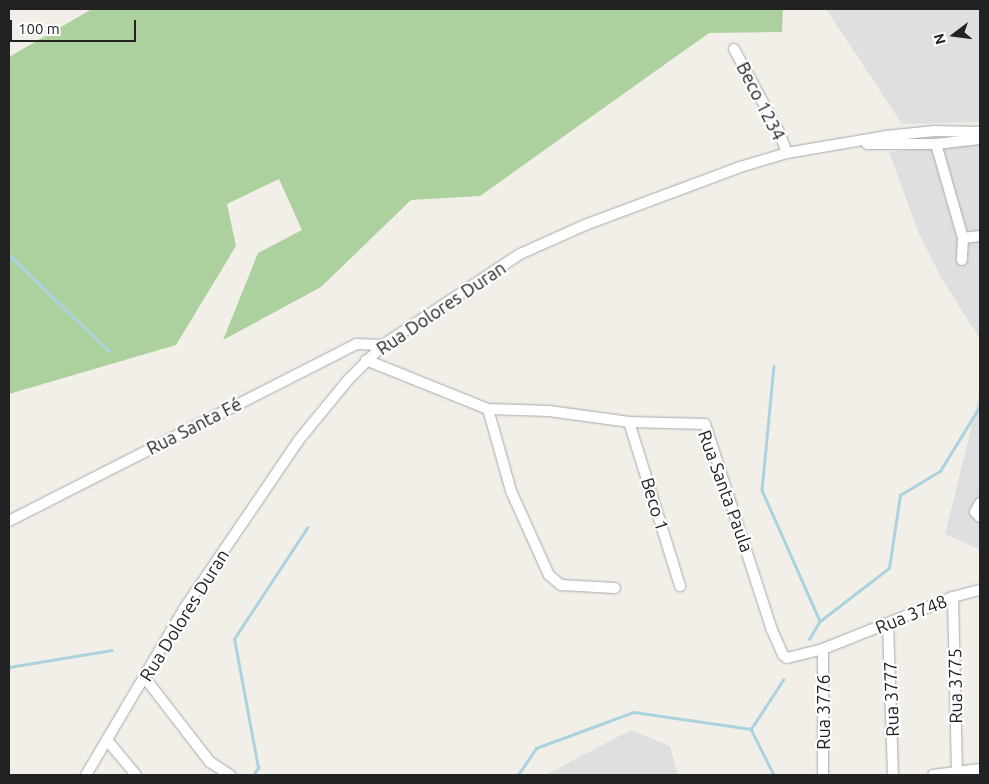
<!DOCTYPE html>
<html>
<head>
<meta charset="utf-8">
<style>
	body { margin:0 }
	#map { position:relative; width:989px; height:784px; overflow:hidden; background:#f2efe9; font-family:Ubuntu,sans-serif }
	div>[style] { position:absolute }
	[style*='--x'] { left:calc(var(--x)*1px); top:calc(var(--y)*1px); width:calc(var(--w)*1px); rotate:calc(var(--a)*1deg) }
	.residential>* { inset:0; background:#e0dfdf }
	.forest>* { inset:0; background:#add19e }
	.stream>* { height:2.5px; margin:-1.25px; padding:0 1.25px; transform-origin:1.25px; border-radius:1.25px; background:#aad3df }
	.roads { filter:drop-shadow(0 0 1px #a9a9a9) drop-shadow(0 0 1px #a9a9a9) }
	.minor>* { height:10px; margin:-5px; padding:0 5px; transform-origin:5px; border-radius:5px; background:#fff }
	span { translate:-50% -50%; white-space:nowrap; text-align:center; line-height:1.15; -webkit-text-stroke:4.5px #fff; paint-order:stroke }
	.street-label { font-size:18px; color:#222 }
	.frame { position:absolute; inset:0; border:10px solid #222; pointer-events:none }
	.north { position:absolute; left:929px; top:10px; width:50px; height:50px; -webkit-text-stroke:4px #fff; paint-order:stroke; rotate:255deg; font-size:14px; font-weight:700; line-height:20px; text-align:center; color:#222 }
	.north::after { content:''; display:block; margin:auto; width:18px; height:22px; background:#222; clip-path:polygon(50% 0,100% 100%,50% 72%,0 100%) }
	.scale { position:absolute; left:10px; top:20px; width:126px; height:22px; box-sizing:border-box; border:2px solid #222; border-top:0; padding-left:6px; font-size:15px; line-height:18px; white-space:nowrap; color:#222; -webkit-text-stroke:4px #fff; paint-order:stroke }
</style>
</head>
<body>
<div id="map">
	<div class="residential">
		<div style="clip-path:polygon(826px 9px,980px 9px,980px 122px,902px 124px)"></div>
		<div style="clip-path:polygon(980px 143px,980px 339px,942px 279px,919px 234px,889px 152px)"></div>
		<div style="clip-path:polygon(980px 392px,980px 550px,945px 534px)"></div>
		<div style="clip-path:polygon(631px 730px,670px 746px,678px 775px,545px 775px)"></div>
	</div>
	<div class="forest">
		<div style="clip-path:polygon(92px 9px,783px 9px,782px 32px,709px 33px,480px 196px,411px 200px,321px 287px,223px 340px,258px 253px,302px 230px,279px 179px,227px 204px,236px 246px,176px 345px,9px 394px,9px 57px)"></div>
	</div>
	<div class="stream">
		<div style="--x:9;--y:255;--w:139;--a:43.8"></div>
		<div style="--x:774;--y:366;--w:125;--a:95.5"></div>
		<div style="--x:762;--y:490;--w:143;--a:66.1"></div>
		<div style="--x:809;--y:639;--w:21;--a:-59"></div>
		<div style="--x:820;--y:621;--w:87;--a:-37.5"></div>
		<div style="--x:889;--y:568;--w:74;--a:-81.4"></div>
		<div style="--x:900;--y:495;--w:47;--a:-31"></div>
		<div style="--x:940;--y:471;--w:76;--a:-58.4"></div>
		<div style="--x:9;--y:667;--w:104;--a:-9.4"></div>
		<div style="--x:751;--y:729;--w:51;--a:63.4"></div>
		<div style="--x:253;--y:775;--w:9;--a:-54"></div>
		<div style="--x:258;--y:768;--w:131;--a:-100.5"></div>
		<div style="--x:234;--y:639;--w:133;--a:-56.7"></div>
		<div style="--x:518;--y:775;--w:32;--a:-56"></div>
		<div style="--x:536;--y:748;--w:104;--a:-20.2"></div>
		<div style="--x:634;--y:712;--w:118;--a:8.3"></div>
		<div style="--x:751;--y:729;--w:59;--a:-56.9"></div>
	</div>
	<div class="roads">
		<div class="minor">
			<div style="--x:734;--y:49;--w:94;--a:61.5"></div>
			<div style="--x:779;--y:132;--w:22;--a:69"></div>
			<div style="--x:867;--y:144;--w:69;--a:0"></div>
			<div style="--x:936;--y:144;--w:44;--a:-6.5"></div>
			<div style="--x:936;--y:144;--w:98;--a:74"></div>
			<div style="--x:963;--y:238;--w:22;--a:93"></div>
			<div style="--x:963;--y:238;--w:17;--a:-7"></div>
			<div style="--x:366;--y:360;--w:131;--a:21.9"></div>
			<div style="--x:488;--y:409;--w:61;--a:1.9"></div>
			<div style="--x:549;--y:411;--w:81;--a:7.8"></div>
			<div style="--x:629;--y:422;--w:76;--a:1.5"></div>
			<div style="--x:705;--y:424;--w:217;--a:72"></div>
			<div style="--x:772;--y:630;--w:27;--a:66"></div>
			<div style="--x:783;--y:655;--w:5;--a:37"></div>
			<div style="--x:787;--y:658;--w:37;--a:-14"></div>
			<div style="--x:823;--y:649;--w:140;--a:-21.8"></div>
			<div style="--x:953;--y:597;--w:28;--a:-15"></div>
			<div style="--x:488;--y:409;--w:85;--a:74.3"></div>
			<div style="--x:511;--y:491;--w:92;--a:65.7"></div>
			<div style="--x:549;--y:575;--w:16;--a:40"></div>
			<div style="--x:561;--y:585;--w:54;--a:3.2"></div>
			<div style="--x:629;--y:422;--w:172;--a:72.7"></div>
			<div style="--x:980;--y:503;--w:10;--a:119"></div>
			<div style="--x:975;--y:512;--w:7;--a:45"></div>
			<div style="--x:9;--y:521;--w:390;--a:-27"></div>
			<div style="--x:356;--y:344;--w:27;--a:2"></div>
			<div style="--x:953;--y:597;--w:178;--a:88.7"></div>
			<div style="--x:888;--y:624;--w:151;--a:88.1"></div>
			<div style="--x:823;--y:649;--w:126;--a:90"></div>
			<div style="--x:145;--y:678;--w:106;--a:52.3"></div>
			<div style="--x:210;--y:762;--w:24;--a:33"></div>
			<div style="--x:107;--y:740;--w:45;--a:50.4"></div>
			<div style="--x:86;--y:775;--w:193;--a:-59.4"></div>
			<div style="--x:184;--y:609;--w:203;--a:-55.8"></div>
			<div style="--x:298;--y:441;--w:80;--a:-50.6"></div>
			<div style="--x:349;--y:379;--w:48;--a:-45"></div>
			<div style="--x:383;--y:345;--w:164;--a:-33.6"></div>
			<div style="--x:520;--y:254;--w:71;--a:-24"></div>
			<div style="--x:585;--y:225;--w:165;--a:-20.5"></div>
			<div style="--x:740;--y:167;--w:49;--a:-16.6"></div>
			<div style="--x:787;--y:153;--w:100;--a:-9.7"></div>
			<div style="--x:886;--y:136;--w:49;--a:-5.8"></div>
			<div style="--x:935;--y:131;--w:45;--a:1.3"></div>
			<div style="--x:933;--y:775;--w:47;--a:-7.3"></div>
		</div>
	</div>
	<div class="street-label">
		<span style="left:761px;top:101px;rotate:63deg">Beco 1234</span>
		<span style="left:441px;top:308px;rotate:-34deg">Rua Dolores Duran</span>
		<span style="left:194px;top:426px;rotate:-27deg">Rua Santa Fé</span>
		<span style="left:726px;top:491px;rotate:70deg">Rua Santa Paula</span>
		<span style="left:655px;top:504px;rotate:73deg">Beco 1</span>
		<span style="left:911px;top:614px;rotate:-22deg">Rua 3748</span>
		<span style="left:184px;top:615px;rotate:-58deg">Rua Dolores Duran</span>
		<span style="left:955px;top:686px;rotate:-91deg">Rua 3775</span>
		<span style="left:891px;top:699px;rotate:-92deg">Rua 3777</span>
		<span style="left:823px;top:712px;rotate:-90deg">Rua 3776</span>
	</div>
	<div class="frame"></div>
	<div class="north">N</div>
	<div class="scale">100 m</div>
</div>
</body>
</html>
